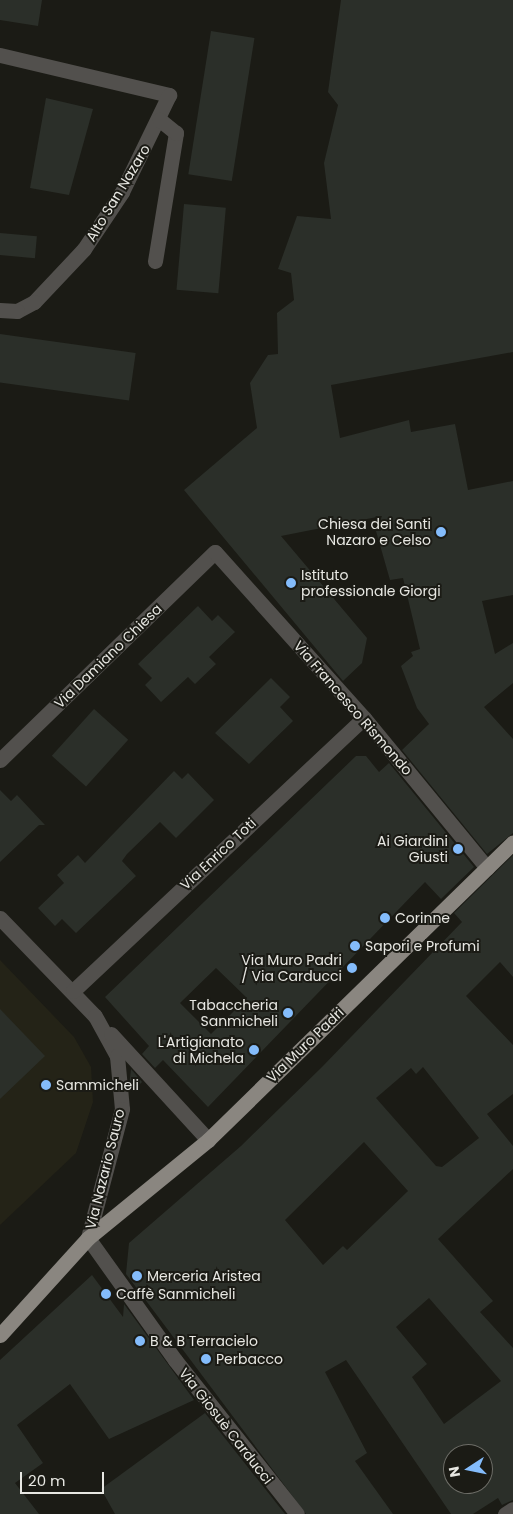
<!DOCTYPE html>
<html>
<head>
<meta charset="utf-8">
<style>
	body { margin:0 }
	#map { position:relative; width:513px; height:1514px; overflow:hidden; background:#1b1b15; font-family:Poppins,sans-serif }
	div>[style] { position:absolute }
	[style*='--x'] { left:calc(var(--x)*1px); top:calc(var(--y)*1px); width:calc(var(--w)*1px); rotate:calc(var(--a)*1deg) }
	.built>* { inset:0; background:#242317 }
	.building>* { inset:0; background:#2b2f29; transform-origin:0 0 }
	.minor>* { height:15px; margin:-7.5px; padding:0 7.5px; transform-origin:7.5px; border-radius:7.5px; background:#52504d }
	.major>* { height:15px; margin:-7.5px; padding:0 7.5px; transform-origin:7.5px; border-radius:7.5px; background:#8a8680 }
	.dots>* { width:14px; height:14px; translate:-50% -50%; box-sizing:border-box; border:2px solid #1b1b15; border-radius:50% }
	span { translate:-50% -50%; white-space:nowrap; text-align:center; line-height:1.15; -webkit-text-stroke:4px #1b1b15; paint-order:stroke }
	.street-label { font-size:14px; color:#e7e7e2 }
	.poi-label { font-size:14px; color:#e7e7e2 }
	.right { translate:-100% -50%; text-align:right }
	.left { translate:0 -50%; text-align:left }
	.north { position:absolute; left:443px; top:1444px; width:50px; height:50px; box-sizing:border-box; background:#1b1b15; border:1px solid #6d6d67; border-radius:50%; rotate:259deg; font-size:14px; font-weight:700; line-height:20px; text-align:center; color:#e7e7e2 }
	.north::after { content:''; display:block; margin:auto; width:18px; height:22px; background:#84bcfb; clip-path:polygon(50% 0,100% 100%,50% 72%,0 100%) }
	.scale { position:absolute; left:20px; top:1472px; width:84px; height:22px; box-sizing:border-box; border:2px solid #e7e7e2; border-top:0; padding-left:6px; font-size:15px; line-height:18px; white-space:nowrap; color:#e7e7e2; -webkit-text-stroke:4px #1b1b15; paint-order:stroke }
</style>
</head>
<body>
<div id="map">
	<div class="built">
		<div style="clip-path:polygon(0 960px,74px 1037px,91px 1067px,93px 1102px,76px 1153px,0 1225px)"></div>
	</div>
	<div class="building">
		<div style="clip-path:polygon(0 0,42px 0,38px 26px,0 20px)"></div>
		<div style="clip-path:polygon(341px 0,513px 0,513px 352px,331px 385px,340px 438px,409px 420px,411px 432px,455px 424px,468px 490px,513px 481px,513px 595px,482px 601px,495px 654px,513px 643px,513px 683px,484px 707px,513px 739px,513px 833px,487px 854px,402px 750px,429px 724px,417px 708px,401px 666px,413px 656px,411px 652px,420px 649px,403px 578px,390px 580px,376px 531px,382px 516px,281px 536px,367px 638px,362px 663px,343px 681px,184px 490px,257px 428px,250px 383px,268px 355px,278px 354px,277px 313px,294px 300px,291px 273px,278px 269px,297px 216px,331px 219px,324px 163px,338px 105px,328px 92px)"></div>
		<div style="left:211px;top:31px;width:44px;height:145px;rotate:9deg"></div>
		<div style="clip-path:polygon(46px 98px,93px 109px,69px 195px,30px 188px)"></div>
		<div style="left:184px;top:204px;width:42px;height:86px;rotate:5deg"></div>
		<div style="left:0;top:233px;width:37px;height:22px;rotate:5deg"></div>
		<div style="left:0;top:334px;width:137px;height:48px;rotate:8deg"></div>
		<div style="clip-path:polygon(198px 606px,212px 621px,218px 615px,235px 632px,209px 657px,216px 664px,195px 684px,188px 677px,161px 702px,145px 685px,152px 678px,138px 664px)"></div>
		<div style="clip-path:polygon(271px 678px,290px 697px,280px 707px,293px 721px,249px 764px,215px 733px)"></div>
		<div style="left:94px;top:709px;width:46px;height:63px;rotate:42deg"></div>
		<div style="clip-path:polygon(evenodd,356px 756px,366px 756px,379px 772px,389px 763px,474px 867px,441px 899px,425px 882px,208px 1107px,163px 1060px,155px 1068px,142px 1054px,149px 1046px,105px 997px,356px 756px,216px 968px,247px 998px,211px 1034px,180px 1003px,216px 968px)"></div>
		<div style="clip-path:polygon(174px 771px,182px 779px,188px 773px,214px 800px,176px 838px,160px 822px,127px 854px,122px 861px,136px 876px,76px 933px,62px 919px,55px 926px,38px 908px,64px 883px,57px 875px,78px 855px,85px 863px)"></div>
		<div style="clip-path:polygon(0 790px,11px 801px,17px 795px,45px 825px,39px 825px,0 862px)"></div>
		<div style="clip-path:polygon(evenodd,513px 855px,513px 977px,500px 962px,466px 996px,513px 1045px,513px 1094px,487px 1114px,513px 1146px,513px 1169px,438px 1239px,493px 1301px,480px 1312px,513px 1348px,513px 1500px,502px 1505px,498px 1498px,473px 1514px,451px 1514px,346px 1360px,325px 1372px,367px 1453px,355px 1461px,393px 1514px,306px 1514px,126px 1274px,129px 1243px,241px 1146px,322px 1067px,462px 922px,454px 913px,513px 855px,423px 1067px,479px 1138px,442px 1167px,436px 1166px,376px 1098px,411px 1068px,416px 1074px,423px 1067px,513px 855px,364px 1142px,408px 1191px,347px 1250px,343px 1246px,323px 1265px,285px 1220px,364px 1142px,513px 855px,429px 1298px,501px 1381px,444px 1424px,412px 1377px,427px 1364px,396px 1327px,429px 1298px,513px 855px,453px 1454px,483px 1454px,483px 1484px,453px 1484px,453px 1454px)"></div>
		<div style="clip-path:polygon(0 1009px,45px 1056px,0 1099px)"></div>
		<div style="clip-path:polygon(131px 1069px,142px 1082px,134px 1090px,129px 1087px)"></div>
		<div style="clip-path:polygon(92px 1275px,123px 1317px,124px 1304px,194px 1400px,109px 1439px,70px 1384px,17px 1425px,43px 1463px,15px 1483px,39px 1514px,0 1514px,0 1360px)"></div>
		<div style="clip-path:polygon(205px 1413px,285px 1514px,115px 1514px,101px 1489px)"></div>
	</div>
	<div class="minor">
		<div style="--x:0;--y:55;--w:174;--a:13.3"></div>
		<div style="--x:169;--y:95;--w:108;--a:115.9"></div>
		<div style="--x:122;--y:192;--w:69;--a:123.7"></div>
		<div style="--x:84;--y:249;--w:73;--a:133.3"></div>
		<div style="--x:34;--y:302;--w:19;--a:152"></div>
		<div style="--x:17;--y:311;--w:17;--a:-177"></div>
		<div style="--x:155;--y:261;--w:130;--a:-80.7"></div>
		<div style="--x:176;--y:133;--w:21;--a:-141"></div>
		<div style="--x:0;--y:760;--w:299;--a:-44.1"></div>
		<div style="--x:215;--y:552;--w:223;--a:48.1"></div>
		<div style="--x:364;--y:718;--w:194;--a:50.6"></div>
		<div style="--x:0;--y:918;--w:136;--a:45.9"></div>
		<div style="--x:95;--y:1016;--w:46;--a:61.2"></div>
		<div style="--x:117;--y:1056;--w:53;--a:84.6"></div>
		<div style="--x:122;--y:1109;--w:133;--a:104.8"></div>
		<div style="--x:88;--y:1238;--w:150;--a:54.5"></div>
		<div style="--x:175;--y:1360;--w:196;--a:51.6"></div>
		<div style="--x:73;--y:991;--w:399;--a:-43.2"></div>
		<div style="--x:111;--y:1034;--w:144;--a:47.5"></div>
		<div style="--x:505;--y:1514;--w:9;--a:-32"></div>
	</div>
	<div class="major">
		<div style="--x:0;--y:1335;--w:131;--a:-47.8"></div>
		<div style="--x:88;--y:1238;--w:155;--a:-39.2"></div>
		<div style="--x:208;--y:1140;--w:426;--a:-44.3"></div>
	</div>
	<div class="dots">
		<div style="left:441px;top:532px;background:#84bcfb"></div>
		<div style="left:291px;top:583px;background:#84bcfb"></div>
		<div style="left:458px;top:849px;background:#84bcfb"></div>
		<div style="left:385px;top:918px;background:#84bcfb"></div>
		<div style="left:355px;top:946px;background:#84bcfb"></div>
		<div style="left:352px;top:968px;background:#84bcfb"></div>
		<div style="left:288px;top:1013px;background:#84bcfb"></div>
		<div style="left:254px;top:1050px;background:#84bcfb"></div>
		<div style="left:46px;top:1085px;background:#84bcfb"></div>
		<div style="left:137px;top:1276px;background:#84bcfb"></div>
		<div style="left:106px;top:1294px;background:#84bcfb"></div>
		<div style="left:140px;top:1341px;background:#84bcfb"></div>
		<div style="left:206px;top:1359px;background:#84bcfb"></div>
	</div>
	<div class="street-label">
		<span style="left:118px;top:193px;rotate:-59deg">Alto San Nazaro</span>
		<span style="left:108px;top:656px;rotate:-44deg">Via Damiano Chiesa</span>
		<span style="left:353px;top:708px;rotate:49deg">Via Francesco Rismondo</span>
		<span style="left:218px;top:854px;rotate:-43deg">Via Enrico Toti</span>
		<span style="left:305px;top:1045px;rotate:-44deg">Via Muro Padri</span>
		<span style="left:105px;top:1169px;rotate:-76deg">Via Nazario Sauro</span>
		<span style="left:226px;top:1426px;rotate:52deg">Via Giosuè Carducci</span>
	</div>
	<div class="poi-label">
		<span class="right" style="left:431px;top:532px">Chiesa dei Santi<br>Nazaro e Celso</span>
		<span class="left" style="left:301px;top:583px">Istituto<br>professionale Giorgi</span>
		<span class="right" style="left:448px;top:849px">Ai Giardini<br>Giusti</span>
		<span class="left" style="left:395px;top:918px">Corinne</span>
		<span class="left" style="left:365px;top:946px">Sapori e Profumi</span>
		<span class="right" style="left:342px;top:968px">Via Muro Padri<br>/ Via Carducci</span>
		<span class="right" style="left:278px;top:1013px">Tabaccheria<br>Sanmicheli</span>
		<span class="right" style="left:244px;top:1050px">L'Artigianato<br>di Michela</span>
		<span class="left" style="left:56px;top:1085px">Sammicheli</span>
		<span class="left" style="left:147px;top:1276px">Merceria Aristea</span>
		<span class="left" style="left:116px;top:1294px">Caffè Sanmicheli</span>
		<span class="left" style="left:150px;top:1341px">B &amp; B Terracielo</span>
		<span class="left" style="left:216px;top:1359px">Perbacco</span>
	</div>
	<div class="north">N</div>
	<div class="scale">20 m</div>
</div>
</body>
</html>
